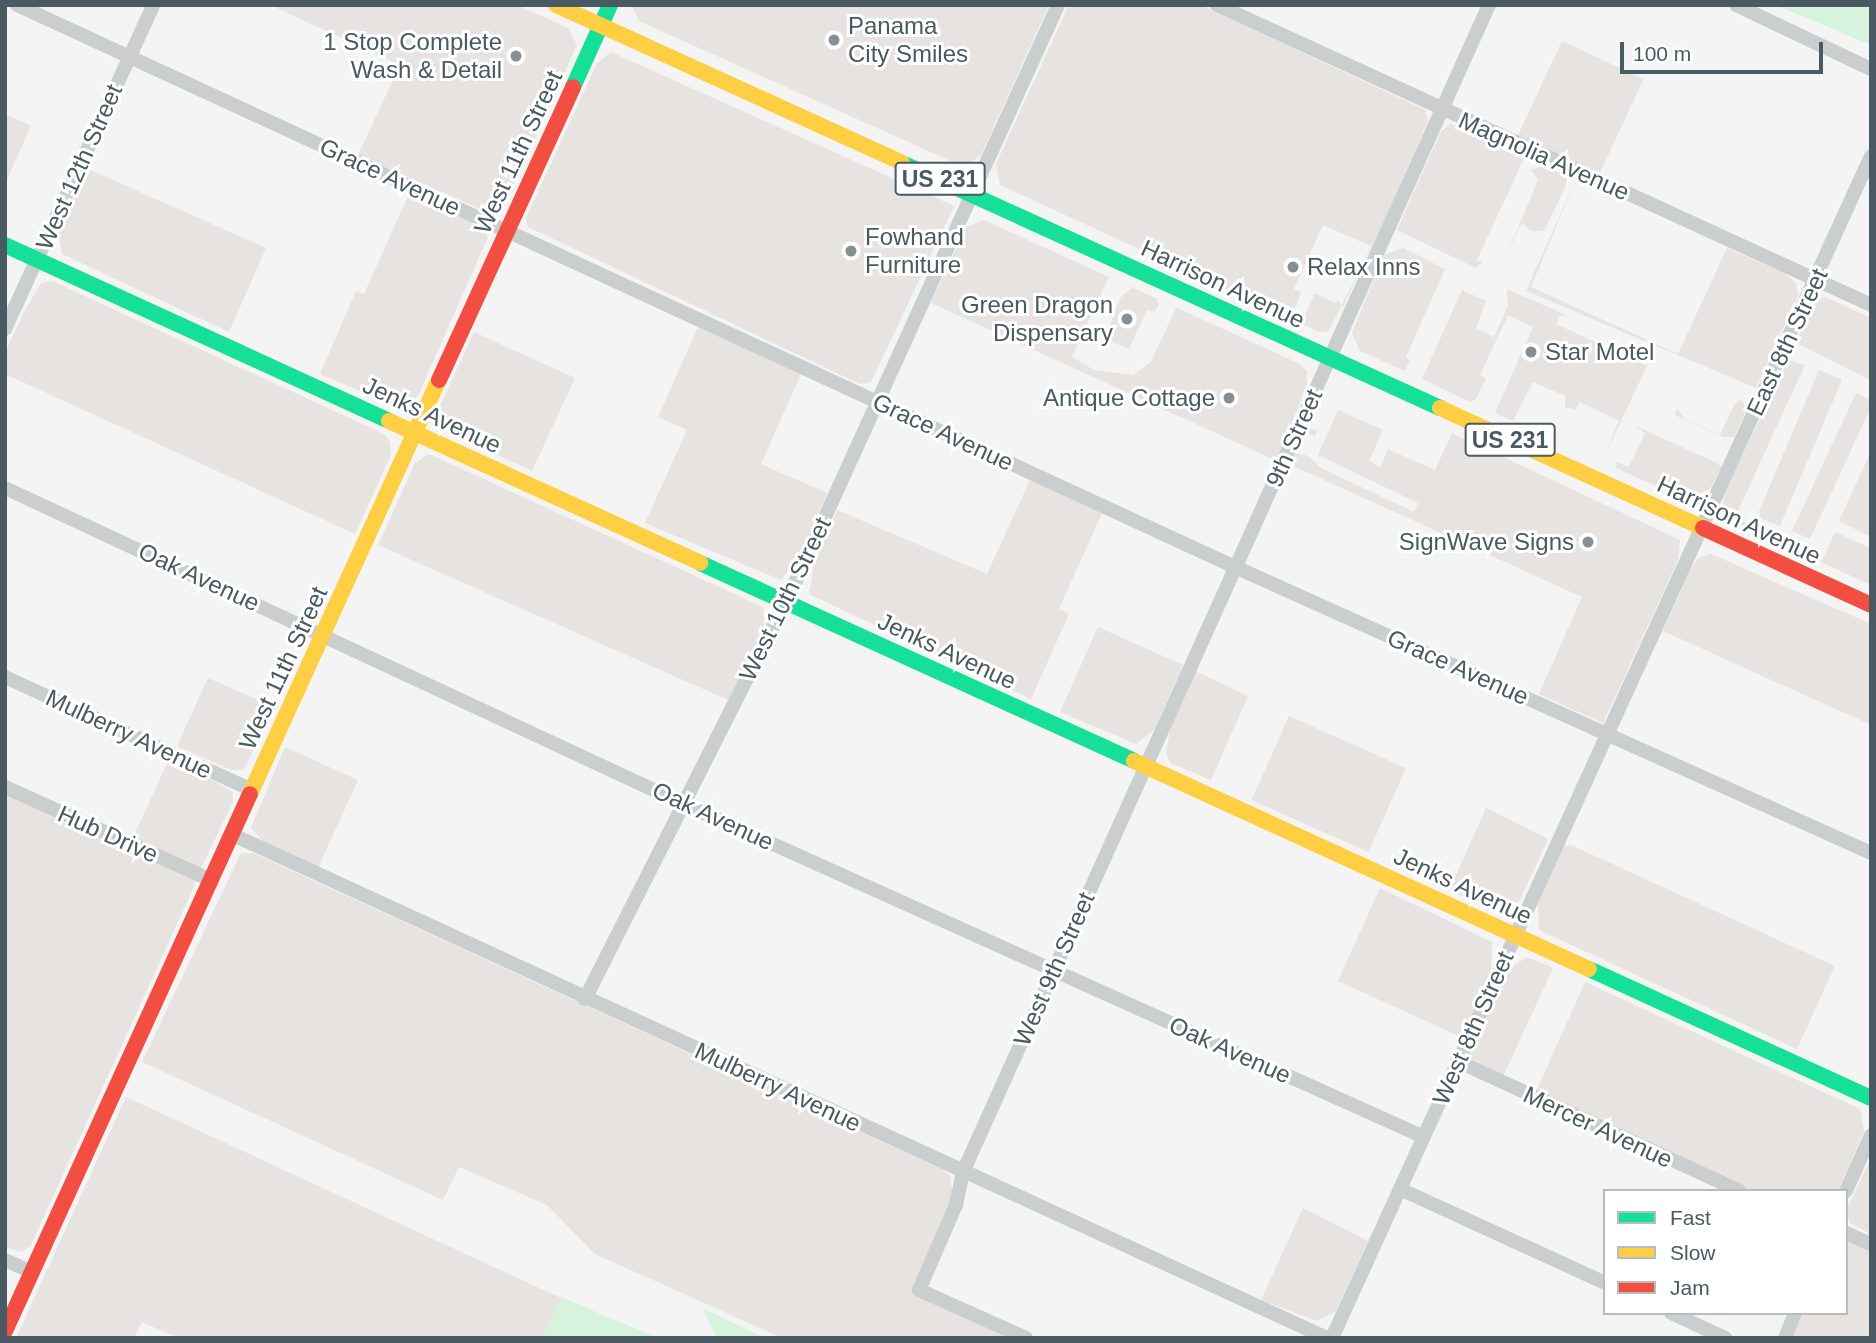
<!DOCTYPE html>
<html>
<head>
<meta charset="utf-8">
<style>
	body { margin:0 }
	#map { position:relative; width:1876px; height:1343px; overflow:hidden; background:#f4f4f4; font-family:Arial,sans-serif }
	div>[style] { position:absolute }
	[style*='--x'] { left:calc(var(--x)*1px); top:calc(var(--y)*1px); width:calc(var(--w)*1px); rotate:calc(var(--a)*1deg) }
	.commercial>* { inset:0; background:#e6e3e1; transform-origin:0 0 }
	.green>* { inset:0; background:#d8f3dd }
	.street>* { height:14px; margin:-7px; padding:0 7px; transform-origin:7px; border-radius:7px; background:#cacecf }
	.fast>* { height:16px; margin:-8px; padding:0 8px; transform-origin:8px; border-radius:8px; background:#16e098 }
	.slow>* { height:16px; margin:-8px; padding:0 8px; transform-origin:8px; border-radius:8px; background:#ffcf43 }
	.jam>* { height:16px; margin:-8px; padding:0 8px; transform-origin:8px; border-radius:8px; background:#f24e42 }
	.dots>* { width:19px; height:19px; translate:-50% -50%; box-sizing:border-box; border:4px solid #fff; border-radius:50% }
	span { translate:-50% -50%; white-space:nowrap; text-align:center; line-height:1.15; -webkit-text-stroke:6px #fff; paint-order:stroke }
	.shield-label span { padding:2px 5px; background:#fff; border:2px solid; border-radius:5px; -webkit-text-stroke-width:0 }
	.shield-label { font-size:23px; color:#495a62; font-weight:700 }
	.poi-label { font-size:24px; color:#495a62 }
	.left { translate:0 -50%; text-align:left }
	.right { translate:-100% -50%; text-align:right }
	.street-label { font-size:24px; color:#495a62 }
	.frame { position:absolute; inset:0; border:7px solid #495a62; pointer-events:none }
	.legend { position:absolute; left:1603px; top:1189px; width:245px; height:126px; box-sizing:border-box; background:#fff; border:2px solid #b6bdc0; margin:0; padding:9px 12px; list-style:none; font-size:21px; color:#495a62 }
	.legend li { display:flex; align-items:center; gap:14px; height:35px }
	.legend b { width:35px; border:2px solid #b6bdc0 }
	.scale { position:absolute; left:1620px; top:42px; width:203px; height:32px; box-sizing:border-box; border:4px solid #495a62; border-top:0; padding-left:9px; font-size:21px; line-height:24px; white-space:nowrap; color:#495a62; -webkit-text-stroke:5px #fff; paint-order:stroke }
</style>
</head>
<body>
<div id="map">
	<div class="commercial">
		<div style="clip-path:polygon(270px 5px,517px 5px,568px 28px,577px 45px,506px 203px,499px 211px,487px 212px,358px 155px,400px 65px)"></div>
		<div style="clip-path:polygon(631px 5px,1049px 5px,981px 155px,964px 167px,639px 21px)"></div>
		<div style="clip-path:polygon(evenodd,1069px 5px,1201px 5px,1425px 110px,1428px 121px,1381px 229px,1328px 332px,1317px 331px,1000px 185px,996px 164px,1069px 5px,1323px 225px,1371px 246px,1343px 307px,1338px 300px,1334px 303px,1315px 293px,1303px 320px,1292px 315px,1301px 293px,1294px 289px,1323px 225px)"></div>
		<div style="left:1562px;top:41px;width:90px;height:106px;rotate:25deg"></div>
		<div style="clip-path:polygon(611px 52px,954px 206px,871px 382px,860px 384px,528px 227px,526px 218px,597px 63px)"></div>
		<div style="clip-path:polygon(5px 114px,31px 126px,5px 184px)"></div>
		<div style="clip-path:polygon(1451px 124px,1525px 156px,1477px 260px,1483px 262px,1476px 268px,1397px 230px,1441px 131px)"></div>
		<div style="clip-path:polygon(1546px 165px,1569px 179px,1544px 231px,1530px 231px,1522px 222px,1505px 259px,1538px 180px,1531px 170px)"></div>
		<div style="clip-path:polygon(88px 169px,266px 248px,229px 332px,62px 254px,58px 234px)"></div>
		<div style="clip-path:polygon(1576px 179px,1531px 287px,1678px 354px,1727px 248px,1784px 273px,1796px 283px,1798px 295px,1756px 388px,1526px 291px)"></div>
		<div style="clip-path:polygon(410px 192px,478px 224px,488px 237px,418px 396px,401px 408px,320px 374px,356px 291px,364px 294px)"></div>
		<div style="clip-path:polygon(evenodd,984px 220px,1300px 364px,1307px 371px,1307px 384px,1277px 461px,931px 303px,966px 227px,984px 220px,1109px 277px,1132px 288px,1120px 298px,1105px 339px,1129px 349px,1147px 310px,1154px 312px,1159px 305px,1157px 299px,1176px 308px,1151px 362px,1133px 375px,1094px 370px,1072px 357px,1109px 277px)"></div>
		<div style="clip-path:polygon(1403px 248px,1445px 269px,1406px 357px,1410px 360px,1405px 371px,1360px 351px,1352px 333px,1384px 255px)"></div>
		<div style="clip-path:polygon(52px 281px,384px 434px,390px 442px,391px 455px,355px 534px,5px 374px,5px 352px,24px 312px,41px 283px)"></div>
		<div style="clip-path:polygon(1507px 289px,1566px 315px,1560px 316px,1556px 324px,1647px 366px,1604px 457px,1619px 421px,1580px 402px,1575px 410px,1565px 407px,1565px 396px,1533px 382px,1513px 421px,1495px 413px,1533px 327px,1508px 315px,1480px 375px,1486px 378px,1476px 399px,1470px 402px,1422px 379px,1462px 290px,1486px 301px,1476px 328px,1494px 337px,1508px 306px)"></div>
		<div style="clip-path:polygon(1825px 297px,1871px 318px,1871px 380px,1796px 343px,1788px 360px,1805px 365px,1735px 517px,1822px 561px,1835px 532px,1871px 548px,1871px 585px,1734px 522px,1723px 508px,1724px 494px,1815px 303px)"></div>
		<div style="clip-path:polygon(698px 327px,801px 374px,761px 464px,827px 493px,800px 555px,781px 580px,645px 523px,687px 430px,658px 417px)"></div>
		<div style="clip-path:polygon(474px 332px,575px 378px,532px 471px,452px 434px,440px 421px,440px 406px)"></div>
		<div style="left:1819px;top:370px;width:25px;height:159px;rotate:23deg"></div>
		<div style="clip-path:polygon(1856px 393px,1871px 400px,1871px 407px,1810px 539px,1792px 531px)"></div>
		<div style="clip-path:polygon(1323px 394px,1307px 426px,1317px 431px,1315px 436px,1304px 432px,1294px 454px,1306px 455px,1323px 469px,1414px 512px,1418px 503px,1318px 455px,1338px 410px,1383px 430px,1369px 461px,1380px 467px,1388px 449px,1435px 470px,1452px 433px,1680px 540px,1678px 560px,1603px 723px,1539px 694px,1582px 597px,1289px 464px,1304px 432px,1311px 417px)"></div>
		<div style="clip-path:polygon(1741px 400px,1747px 409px,1734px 437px,1723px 437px,1675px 415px,1677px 409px,1685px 419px,1720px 435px,1734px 405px)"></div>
		<div style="clip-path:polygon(1635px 426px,1717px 463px,1721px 467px,1710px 489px,1687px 500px,1616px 468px,1617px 462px,1629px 467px,1645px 433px)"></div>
		<div style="clip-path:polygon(1871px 451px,1871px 537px,1839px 521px)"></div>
		<div style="clip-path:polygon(429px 454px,763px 607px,764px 631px,728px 700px,378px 545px,415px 463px)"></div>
		<div style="clip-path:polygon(1030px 480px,1102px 513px,1059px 609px,1069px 614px,1031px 699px,809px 594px,814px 564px,837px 510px,987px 574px)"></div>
		<div style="clip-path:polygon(1711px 554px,1871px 624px,1871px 725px,1663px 631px,1691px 568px,1700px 557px)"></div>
		<div style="clip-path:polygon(1098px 627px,1183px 665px,1154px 730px,1136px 744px,1060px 712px)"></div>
		<div style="clip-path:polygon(1195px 671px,1248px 696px,1211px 780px,1171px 763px,1166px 754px,1170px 729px)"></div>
		<div style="clip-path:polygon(208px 678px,276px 708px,243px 770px,231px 770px,177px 746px)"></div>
		<div style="left:1289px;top:716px;width:128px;height:92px;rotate:24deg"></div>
		<div style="clip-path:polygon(285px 747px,358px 780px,318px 868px,264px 842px,251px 828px)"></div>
		<div style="clip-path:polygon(170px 757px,233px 792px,233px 802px,201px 868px,132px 840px)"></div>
		<div style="clip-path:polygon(5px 792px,197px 880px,31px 1245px,22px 1252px,5px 1247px)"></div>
		<div style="clip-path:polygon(1486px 808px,1548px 839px,1517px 906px,1507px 913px,1449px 891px)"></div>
		<div style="clip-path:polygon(1571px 845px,1835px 966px,1797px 1049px,1539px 930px,1538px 902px,1563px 847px)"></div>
		<div style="clip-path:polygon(241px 853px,253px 853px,942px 1169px,950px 1176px,953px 1197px,917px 1290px,1019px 1338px,782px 1338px,595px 1254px,547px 1205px,459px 1167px,443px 1200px,142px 1062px)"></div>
		<div style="clip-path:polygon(1380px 888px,1492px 942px,1491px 971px,1461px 1037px,1338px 981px)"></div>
		<div style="clip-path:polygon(1527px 957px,1553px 968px,1502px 1079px,1472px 1063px,1469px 1054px,1509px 969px)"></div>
		<div style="clip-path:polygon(1585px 982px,1860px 1109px,1864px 1131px,1838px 1191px,1747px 1191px,1535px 1094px)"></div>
		<div style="clip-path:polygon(126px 1097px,630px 1330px,627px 1338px,179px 1338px,142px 1322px,134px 1338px,16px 1338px)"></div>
		<div style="clip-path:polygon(1871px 1158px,1871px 1234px,1850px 1223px,1846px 1211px)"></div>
		<div style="clip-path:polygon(1303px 1208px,1368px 1241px,1336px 1311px,1317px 1321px,1261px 1300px)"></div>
		<div style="clip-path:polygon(1846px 1239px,1871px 1248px,1871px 1338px,1789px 1338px,1799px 1313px,1846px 1313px)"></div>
	</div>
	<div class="green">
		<div style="clip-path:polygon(1775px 5px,1871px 5px,1871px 45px)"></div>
		<div style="clip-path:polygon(562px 1297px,605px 1316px,660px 1338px,541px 1338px)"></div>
		<div style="clip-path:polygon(702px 1308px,765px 1338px,717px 1338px)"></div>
	</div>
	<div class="street">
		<div style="--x:17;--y:5;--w:1341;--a:24.77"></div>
		<div style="--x:1235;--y:567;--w:697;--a:24.21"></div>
		<div style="--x:1217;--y:5;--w:720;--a:24.64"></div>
		<div style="--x:1736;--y:5;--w:149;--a:25.4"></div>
		<div style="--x:5;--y:329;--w:356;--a:-65.4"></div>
		<div style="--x:5;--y:488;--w:749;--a:24.96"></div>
		<div style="--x:684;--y:804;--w:811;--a:24.23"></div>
		<div style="--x:5;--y:677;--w:272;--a:24.6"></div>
		<div style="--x:5;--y:787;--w:226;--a:24.3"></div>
		<div style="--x:231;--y:834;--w:1206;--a:24.7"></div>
		<div style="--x:585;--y:999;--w:466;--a:-63.2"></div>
		<div style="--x:795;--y:583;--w:635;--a:-65.53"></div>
		<div style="--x:1457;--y:1061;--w:311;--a:24.7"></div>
		<div style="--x:1400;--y:1189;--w:226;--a:24.6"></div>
		<div style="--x:1846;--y:1191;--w:61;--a:-65.9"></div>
		<div style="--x:1846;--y:1233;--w:27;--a:24"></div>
		<div style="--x:5;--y:1260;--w:30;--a:24"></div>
		<div style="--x:1671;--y:1313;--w:60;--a:24.8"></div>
		<div style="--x:1026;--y:1338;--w:117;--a:-155.8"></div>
		<div style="--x:919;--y:1290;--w:93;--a:-66.5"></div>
		<div style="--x:956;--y:1205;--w:34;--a:-78"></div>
		<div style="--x:963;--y:1172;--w:1280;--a:-65.74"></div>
		<div style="--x:1332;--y:1338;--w:1299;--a:-65.49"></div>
		<div style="--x:1785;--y:1338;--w:27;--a:-68"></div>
	</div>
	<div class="fast">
		<div style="--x:573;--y:87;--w:90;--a:-65.7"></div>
		<div style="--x:902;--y:163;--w:591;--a:24.48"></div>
		<div style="--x:5;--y:245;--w:422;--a:24.6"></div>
		<div style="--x:700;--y:563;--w:477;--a:24.5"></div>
		<div style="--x:1589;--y:969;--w:310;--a:24.6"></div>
	</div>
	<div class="slow">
		<div style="--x:556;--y:5;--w:380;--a:24.5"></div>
		<div style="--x:1440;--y:408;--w:289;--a:24.5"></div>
		<div style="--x:389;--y:421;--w:342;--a:24.5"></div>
		<div style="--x:1134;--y:761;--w:500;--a:24.57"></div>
		<div style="--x:250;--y:794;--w:455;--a:-65.5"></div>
	</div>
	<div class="jam">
		<div style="--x:439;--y:380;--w:322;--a:-65.4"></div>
		<div style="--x:1703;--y:528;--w:185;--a:24.6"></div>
		<div style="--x:5;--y:1331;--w:590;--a:-65.48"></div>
	</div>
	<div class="dots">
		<div style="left:834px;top:40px;background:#859095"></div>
		<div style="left:516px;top:56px;background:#859095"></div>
		<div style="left:851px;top:251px;background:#859095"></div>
		<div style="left:1293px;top:267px;background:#859095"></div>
		<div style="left:1127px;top:319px;background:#859095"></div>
		<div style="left:1531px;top:352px;background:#859095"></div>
		<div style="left:1229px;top:398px;background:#859095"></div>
		<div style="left:1588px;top:542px;background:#859095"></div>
	</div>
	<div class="shield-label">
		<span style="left:940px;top:179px">US 231</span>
		<span style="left:1510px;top:440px">US 231</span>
	</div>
	<div class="poi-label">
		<span class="left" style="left:848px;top:40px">Panama<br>City Smiles</span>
		<span class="right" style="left:502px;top:56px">1 Stop Complete<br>Wash &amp; Detail</span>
		<span class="left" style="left:865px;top:251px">Fowhand<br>Furniture</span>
		<span class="left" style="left:1307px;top:267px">Relax Inns</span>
		<span class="right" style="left:1113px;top:319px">Green Dragon<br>Dispensary</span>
		<span class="left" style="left:1545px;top:352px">Star Motel</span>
		<span class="right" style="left:1215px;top:398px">Antique Cottage</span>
		<span class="right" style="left:1574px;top:542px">SignWave Signs</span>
	</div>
	<div class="street-label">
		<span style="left:518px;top:152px;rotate:-65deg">West 11th Street</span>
		<span style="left:1544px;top:156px;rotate:24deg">Magnolia Avenue</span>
		<span style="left:79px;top:167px;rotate:-66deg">West 12th Street</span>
		<span style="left:390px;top:177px;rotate:25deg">Grace Avenue</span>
		<span style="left:1223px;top:284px;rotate:25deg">Harrison Avenue</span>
		<span style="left:1787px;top:342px;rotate:-65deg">East 8th Street</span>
		<span style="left:432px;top:415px;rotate:25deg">Jenks Avenue</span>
		<span style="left:943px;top:432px;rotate:25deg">Grace Avenue</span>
		<span style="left:1294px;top:438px;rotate:-66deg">9th Street</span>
		<span style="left:1739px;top:520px;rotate:25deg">Harrison Avenue</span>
		<span style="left:199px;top:577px;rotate:25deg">Oak Avenue</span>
		<span style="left:785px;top:599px;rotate:-64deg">West 10th Street</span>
		<span style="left:947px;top:651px;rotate:25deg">Jenks Avenue</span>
		<span style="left:1458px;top:667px;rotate:24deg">Grace Avenue</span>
		<span style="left:283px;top:668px;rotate:-65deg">West 11th Street</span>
		<span style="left:129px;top:734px;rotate:25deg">Mulberry Avenue</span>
		<span style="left:713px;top:816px;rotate:25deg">Oak Avenue</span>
		<span style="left:108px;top:834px;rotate:24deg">Hub Drive</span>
		<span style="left:1463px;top:886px;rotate:25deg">Jenks Avenue</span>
		<span style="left:1054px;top:969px;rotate:-66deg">West 9th Street</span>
		<span style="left:1473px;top:1028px;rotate:-66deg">West 8th Street</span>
		<span style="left:1230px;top:1050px;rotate:24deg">Oak Avenue</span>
		<span style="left:778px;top:1087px;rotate:25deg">Mulberry Avenue</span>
		<span style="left:1598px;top:1127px;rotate:25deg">Mercer Avenue</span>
	</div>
	<div class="frame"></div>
	<ul class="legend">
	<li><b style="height:9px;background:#16e098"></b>Fast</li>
	<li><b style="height:9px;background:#ffcf43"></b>Slow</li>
	<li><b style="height:9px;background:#f24e42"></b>Jam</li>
	</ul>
	<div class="scale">100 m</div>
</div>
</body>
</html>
